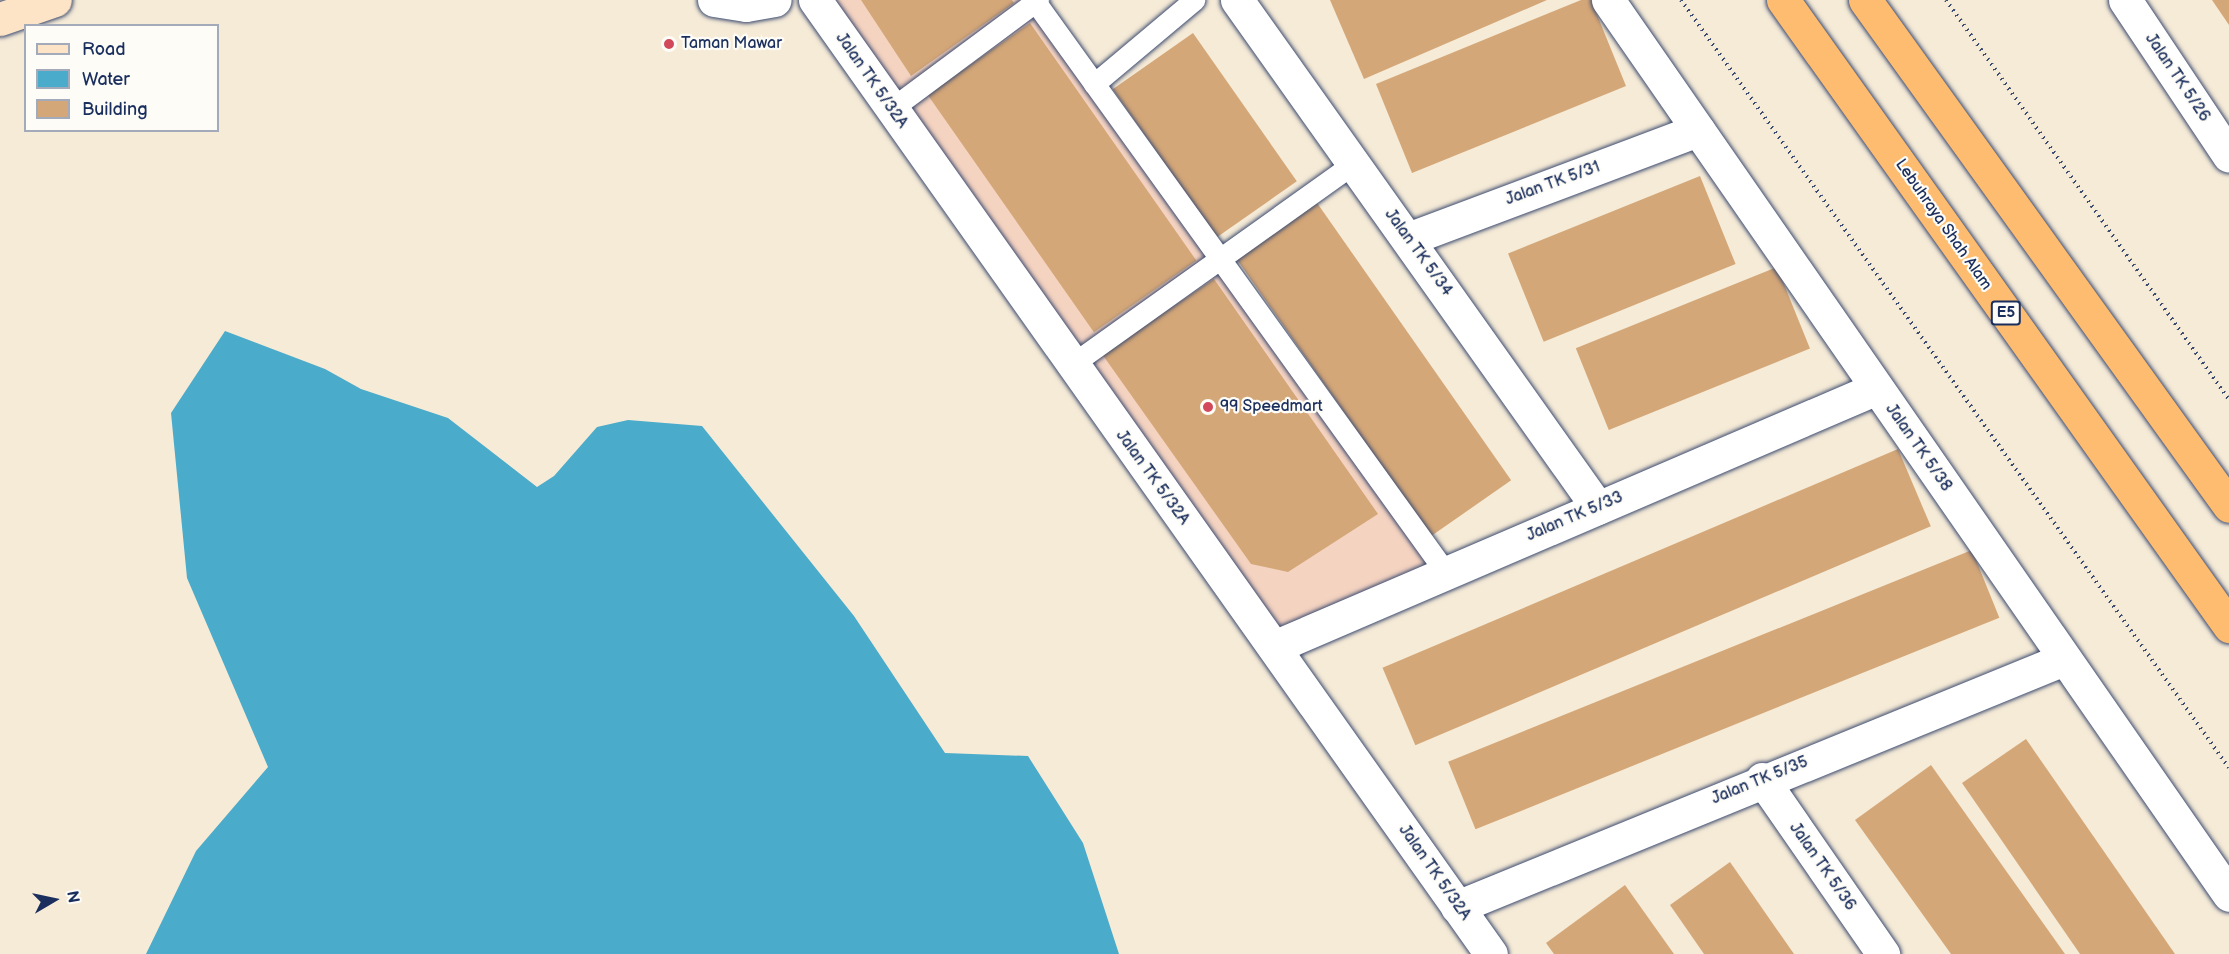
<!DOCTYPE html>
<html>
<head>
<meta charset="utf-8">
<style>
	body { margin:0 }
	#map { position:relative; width:2229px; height:954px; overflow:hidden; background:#f6ebd7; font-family:"Balsamiq Sans",sans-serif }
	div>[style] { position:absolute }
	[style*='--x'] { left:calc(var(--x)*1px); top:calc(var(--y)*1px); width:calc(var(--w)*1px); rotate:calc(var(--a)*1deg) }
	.built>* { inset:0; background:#f5d3c1 }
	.water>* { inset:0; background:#4babca }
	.building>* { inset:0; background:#d4a778; transform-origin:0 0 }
	.path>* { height:4px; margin-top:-2px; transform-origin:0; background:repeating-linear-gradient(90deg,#3c4b70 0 1.5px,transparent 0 6px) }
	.roads { filter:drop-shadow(0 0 2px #3c4b70) drop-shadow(0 0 2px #3c4b70) }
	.lane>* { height:21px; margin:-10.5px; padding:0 10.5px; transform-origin:10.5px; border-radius:10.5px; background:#fff }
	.street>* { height:33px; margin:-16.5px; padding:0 16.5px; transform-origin:16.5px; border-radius:16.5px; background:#fff }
	.secondary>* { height:33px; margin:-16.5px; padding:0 16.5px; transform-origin:16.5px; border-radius:16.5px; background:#fee4c6 }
	.highway>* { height:33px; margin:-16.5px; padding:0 16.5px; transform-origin:16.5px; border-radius:16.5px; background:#fdbc70 }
	.dots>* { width:16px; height:16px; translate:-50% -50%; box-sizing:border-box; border:3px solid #fdfcf7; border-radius:50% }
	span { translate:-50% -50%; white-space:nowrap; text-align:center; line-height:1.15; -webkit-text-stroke:4.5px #fdfcf7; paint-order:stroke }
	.shield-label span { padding:2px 4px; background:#fdfcf7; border:2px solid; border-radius:4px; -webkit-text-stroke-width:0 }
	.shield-label { font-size:15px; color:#1b2f5e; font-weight:700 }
	.poi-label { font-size:16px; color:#1b2f5e }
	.left { translate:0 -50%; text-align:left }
	.street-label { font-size:16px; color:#1b2f5e }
	.legend { position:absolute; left:24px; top:24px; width:195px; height:108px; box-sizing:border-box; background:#fdfcf7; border:2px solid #a3aaba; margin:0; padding:8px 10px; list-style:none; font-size:18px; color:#1b2f5e }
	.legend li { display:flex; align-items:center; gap:12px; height:30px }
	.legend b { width:30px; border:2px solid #a3aaba }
	.north { position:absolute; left:24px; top:870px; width:60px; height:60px; -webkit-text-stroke:4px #fdfcf7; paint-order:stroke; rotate:81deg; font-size:16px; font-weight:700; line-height:24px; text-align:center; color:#1b2f5e }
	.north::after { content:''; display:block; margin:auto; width:21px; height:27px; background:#1b2f5e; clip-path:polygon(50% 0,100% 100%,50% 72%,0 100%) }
</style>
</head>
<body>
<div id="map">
	<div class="built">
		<div style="clip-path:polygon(831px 0,1023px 0,1431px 567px,1279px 632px)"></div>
	</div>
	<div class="water">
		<div style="clip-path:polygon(225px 331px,325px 369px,361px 389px,448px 418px,537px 487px,554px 476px,597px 427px,628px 420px,702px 426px,854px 616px,945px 753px,1028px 756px,1083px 843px,1119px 954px,146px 954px,196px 851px,268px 767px,187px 578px,171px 413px)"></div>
	</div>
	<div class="building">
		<div style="clip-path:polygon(861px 0,1012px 0,1014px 3px,911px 76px)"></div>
		<div style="clip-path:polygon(1330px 0,1547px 0,1364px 79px)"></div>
		<div style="clip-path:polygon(1581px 0,1591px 0,1626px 86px,1412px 173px,1376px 84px)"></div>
		<div style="clip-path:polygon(2212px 0,2229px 0,2229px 25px)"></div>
		<div style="left:1030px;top:23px;width:290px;height:125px;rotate:55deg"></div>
		<div style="left:1193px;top:33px;width:181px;height:98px;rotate:55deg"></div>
		<div style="left:1700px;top:176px;width:95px;height:207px;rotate:68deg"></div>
		<div style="left:1315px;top:200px;width:342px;height:98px;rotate:55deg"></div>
		<div style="left:1777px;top:267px;width:88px;height:217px;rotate:68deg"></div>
		<div style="clip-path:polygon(1214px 279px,1378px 514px,1288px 572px,1251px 564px,1102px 354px)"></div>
		<div style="left:1898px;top:449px;width:84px;height:560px;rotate:67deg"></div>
		<div style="left:1972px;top:550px;width:73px;height:565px;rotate:68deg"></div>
		<div style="clip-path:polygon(2026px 739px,2175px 954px,2080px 954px,1962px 783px)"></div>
		<div style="clip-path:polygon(1931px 765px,2065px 954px,1951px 954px,1855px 820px)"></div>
		<div style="clip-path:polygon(1730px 862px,1794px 954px,1704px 954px,1670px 905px)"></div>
		<div style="clip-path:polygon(1625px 885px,1674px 954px,1554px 954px,1546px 943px)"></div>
	</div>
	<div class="path">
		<div style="--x:1681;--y:0;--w:943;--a:54.49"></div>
		<div style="--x:1946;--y:0;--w:490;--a:54.7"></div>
	</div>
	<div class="roads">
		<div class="lane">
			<div style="--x:1034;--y:0;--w:706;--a:54.28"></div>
			<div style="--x:1094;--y:84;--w:131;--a:-40"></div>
			<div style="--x:891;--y:109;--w:183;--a:-36.6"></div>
			<div style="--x:1071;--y:365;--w:348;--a:-35.5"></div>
		</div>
		<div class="street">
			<div style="--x:714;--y:0;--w:32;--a:9"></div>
			<div style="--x:746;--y:5;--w:29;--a:-10"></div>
			<div style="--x:815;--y:0;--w:1169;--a:54.68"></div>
			<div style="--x:1237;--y:0;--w:623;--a:54.6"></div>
			<div style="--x:1608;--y:0;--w:1089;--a:55.24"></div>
			<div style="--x:2125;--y:0;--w:187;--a:56.3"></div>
			<div style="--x:1408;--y:239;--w:310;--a:-20.6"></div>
			<div style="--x:1274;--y:647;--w:656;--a:-23.24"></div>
			<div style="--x:1762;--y:779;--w:213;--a:55.3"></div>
			<div style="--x:1457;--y:907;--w:656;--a:-22.22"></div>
		</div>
		<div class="secondary">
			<div style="--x:0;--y:19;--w:58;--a:-19.1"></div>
		</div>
		<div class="highway">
			<div style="--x:1783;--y:0;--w:769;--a:54.53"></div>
			<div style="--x:1865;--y:0;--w:623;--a:54.27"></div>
		</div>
	</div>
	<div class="dots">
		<div style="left:669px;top:44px;background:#d1495b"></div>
		<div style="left:1208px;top:407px;background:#d1495b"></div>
	</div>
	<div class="shield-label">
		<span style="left:2006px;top:313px">E5</span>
	</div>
	<div class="poi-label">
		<span class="left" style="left:681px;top:44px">Taman Mawar</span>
		<span class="left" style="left:1220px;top:407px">99 Speedmart</span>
	</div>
	<div class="street-label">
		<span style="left:2177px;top:78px;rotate:56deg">Jalan TK 5/26</span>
		<span style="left:871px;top:81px;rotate:55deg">Jalan TK 5/32A</span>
		<span style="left:1553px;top:184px;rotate:-20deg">Jalan TK 5/31</span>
		<span style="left:1943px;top:225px;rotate:55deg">Lebuhraya Shah Alam</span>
		<span style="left:1418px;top:253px;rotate:54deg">Jalan TK 5/34</span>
		<span style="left:1918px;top:448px;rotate:55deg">Jalan TK 5/38</span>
		<span style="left:1152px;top:478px;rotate:54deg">Jalan TK 5/32A</span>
		<span style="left:1575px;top:517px;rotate:-23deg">Jalan TK 5/33</span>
		<span style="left:1760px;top:781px;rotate:-22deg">Jalan TK 5/35</span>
		<span style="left:1822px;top:867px;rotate:55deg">Jalan TK 5/36</span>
		<span style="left:1434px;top:873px;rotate:55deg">Jalan TK 5/32A</span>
	</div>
	<ul class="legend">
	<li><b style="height:8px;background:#fee4c6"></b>Road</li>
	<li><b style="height:16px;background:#4babca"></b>Water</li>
	<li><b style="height:16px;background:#d4a778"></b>Building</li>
	</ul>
	<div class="north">N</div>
</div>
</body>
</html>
